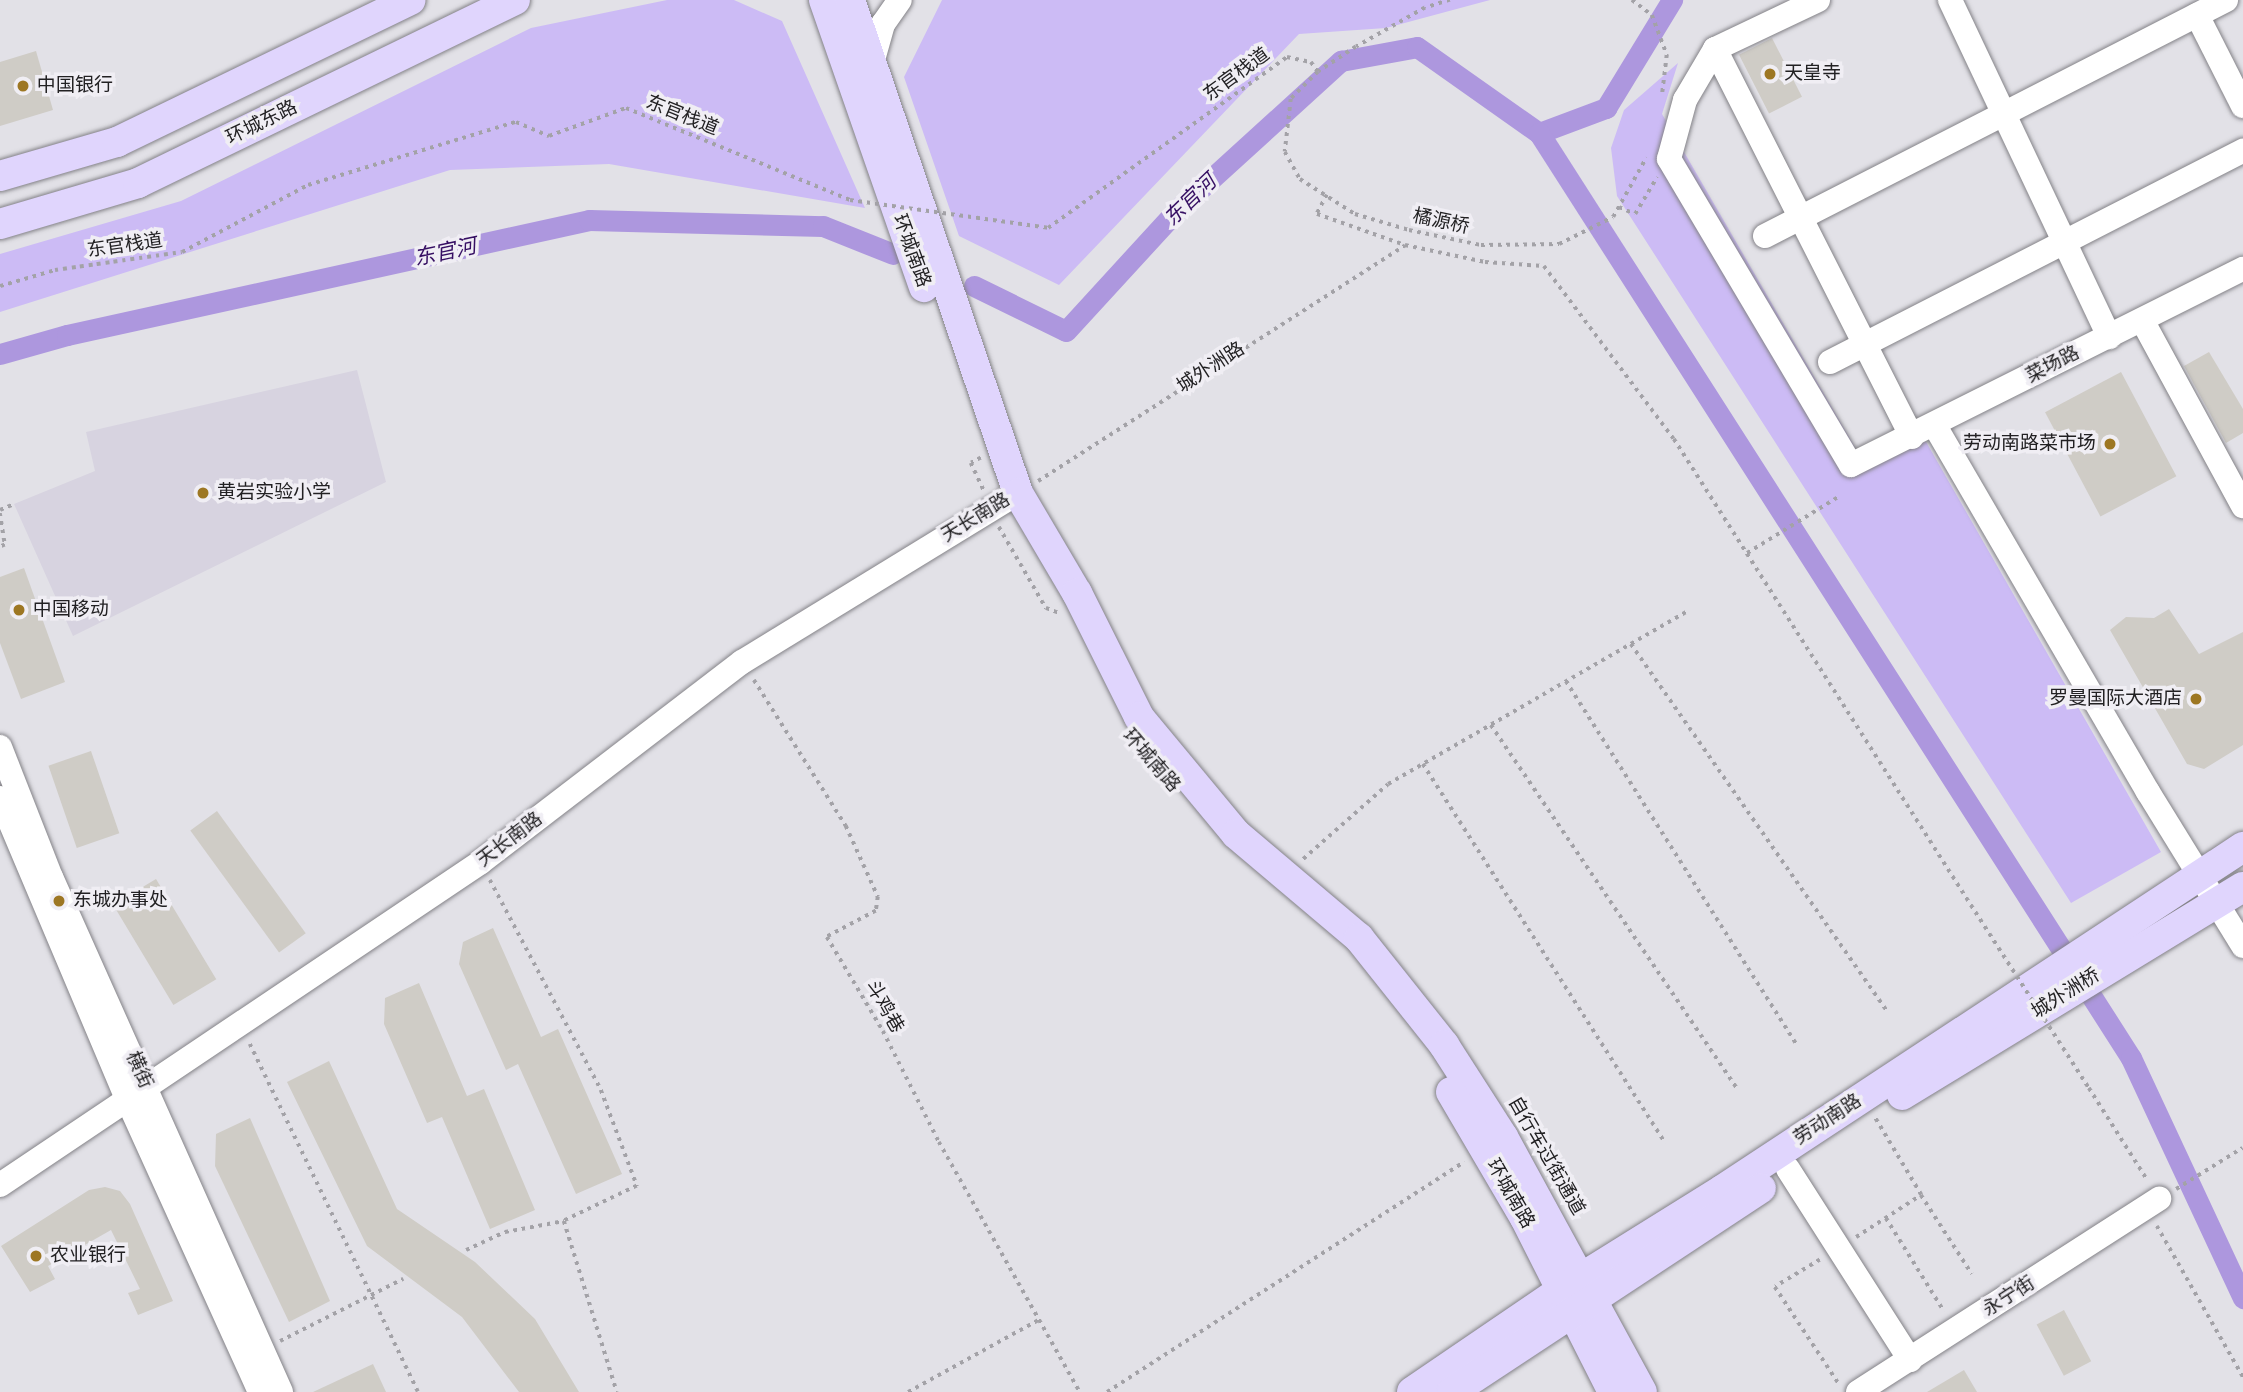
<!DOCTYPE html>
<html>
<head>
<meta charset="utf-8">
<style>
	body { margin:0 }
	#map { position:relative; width:2243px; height:1392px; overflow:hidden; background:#e2e1e7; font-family:"Nunito Sans","Noto Sans SC",sans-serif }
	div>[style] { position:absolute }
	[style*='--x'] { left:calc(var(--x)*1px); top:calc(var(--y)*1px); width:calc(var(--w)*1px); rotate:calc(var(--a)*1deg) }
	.built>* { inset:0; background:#d7d3e0 }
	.green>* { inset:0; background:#ccbbf5 }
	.canal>* { height:21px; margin:-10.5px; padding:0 10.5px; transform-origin:10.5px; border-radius:10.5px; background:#ad97de }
	.building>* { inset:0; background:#cfccc6; transform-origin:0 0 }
	.path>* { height:3.5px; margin-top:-1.75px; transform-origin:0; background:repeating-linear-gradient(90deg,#a3a2a7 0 3.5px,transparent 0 8.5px) }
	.roads { filter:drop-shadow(0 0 2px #838287) drop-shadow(0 0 2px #838287) }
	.minor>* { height:24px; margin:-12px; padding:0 12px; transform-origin:12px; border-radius:12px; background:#fff }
	.major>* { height:30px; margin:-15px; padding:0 15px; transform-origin:15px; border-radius:15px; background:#e0d5fd }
	.path-bridge>* { height:3.5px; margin-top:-1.75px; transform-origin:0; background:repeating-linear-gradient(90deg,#a3a2a7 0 3.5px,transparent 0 8.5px) }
	.dots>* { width:19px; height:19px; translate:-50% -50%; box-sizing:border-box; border:4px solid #f0eef4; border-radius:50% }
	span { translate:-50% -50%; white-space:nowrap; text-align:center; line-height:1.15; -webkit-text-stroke:7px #f0eef4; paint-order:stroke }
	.poi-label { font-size:19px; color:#222123 }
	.left { translate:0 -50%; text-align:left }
	.right { translate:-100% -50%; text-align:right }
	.street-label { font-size:19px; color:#222123 }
	.water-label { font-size:21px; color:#360f63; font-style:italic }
</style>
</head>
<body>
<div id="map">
	<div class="built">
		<div style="clip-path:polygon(357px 370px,386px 482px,73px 636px,14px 504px,95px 471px,86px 432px)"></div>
	</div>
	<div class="green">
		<div style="clip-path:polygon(667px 0,734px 0,782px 21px,865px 208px,609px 164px,450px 170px,0 312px,0 254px,181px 201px,531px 28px)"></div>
		<div style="clip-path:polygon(942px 0,1490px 0,1386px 28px,1299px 34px,1059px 285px,959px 236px,904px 77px)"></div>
		<div style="clip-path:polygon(1678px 63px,1662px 114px,1863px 461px,1921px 433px,2161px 852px,2071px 903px,1617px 196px,1611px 148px,1624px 110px)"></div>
	</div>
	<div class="canal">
		<div style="--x:1539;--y:133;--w:72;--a:-20.5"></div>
		<div style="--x:1606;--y:108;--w:127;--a:-58.6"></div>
		<div style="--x:974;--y:286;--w:102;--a:26.1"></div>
		<div style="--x:1066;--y:331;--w:164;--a:-47.5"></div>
		<div style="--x:1177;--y:210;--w:222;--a:-42.3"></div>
		<div style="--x:1341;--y:61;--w:77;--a:-10.4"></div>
		<div style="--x:1417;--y:47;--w:149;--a:35.2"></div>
		<div style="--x:1539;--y:133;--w:1098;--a:57.38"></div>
		<div style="--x:2131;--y:1058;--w:265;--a:65"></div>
		<div style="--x:0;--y:354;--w:70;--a:-15.8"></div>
		<div style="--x:67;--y:335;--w:535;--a:-12.42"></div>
		<div style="--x:589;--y:220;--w:234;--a:1.5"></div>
		<div style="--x:823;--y:226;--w:75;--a:21.8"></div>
	</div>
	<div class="building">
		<div style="left:1772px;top:38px;width:66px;height:37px;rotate:63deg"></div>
		<div style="clip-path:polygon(36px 51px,53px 110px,0 126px,0 62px)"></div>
		<div style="clip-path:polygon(2209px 352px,2243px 409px,2243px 433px,2226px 443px,2184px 366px)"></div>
		<div style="left:2121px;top:372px;width:118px;height:86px;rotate:62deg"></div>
		<div style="clip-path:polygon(24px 568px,65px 682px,21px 699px,0 643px,0 577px)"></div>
		<div style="clip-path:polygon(2169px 609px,2199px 654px,2243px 632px,2243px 745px,2204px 769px,2187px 764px,2110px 630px,2126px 617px,2154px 618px)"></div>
		<div style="left:91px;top:751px;width:87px;height:45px;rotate:71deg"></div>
		<div style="left:217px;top:811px;width:151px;height:33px;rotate:54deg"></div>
		<div style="left:156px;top:879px;width:117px;height:50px;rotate:59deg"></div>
		<div style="clip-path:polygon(493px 928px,541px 1037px,558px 1029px,622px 1174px,576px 1194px,518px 1064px,506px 1070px,459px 964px,463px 942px)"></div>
		<div style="clip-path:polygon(419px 983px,467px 1096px,484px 1089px,535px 1210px,490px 1229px,442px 1117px,427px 1123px,384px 1024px,385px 998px)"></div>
		<div style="clip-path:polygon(329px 1061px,397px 1209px,475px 1262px,535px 1319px,579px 1392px,519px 1392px,462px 1317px,367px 1246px,287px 1082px)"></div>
		<div style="clip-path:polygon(250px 1118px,330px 1301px,289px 1322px,215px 1166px,216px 1134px)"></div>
		<div style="clip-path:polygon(105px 1187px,120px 1191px,130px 1204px,173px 1301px,138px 1315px,128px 1293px,140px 1289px,111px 1230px,48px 1266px,55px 1279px,30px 1292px,1px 1246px,89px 1190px)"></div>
		<div style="left:2064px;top:1310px;width:58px;height:31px;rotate:62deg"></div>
		<div style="clip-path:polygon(373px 1364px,386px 1392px,313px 1392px)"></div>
		<div style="clip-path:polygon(1964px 1370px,1977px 1392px,1927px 1392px)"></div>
	</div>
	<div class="path">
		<div style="--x:1450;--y:0;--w:26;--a:162"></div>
		<div style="--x:1425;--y:8;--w:79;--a:150.5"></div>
		<div style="--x:1356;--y:47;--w:45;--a:146.7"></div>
		<div style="--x:1318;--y:72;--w:38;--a:135"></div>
		<div style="--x:1291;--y:99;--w:53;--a:96.5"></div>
		<div style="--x:1285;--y:152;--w:31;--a:61"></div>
		<div style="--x:1300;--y:179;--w:65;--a:32.5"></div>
		<div style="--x:1355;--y:214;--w:56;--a:16.5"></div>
		<div style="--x:1409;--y:230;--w:74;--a:11.8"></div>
		<div style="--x:1481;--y:245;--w:78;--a:-0.7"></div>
		<div style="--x:1559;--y:244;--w:60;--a:-26.6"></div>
		<div style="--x:1613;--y:217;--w:68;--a:-60.8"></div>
		<div style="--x:1632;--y:0;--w:25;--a:37"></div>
		<div style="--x:1652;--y:15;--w:43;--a:69.4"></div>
		<div style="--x:1667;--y:55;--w:42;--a:96.8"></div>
		<div style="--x:1327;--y:195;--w:21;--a:118"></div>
		<div style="--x:1317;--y:214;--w:93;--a:19.4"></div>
		<div style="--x:1405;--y:245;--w:82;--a:12"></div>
		<div style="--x:1485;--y:262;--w:59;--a:3.9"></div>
		<div style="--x:1544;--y:266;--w:216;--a:53.1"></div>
		<div style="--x:1674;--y:439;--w:553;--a:57.49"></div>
		<div style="--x:1619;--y:207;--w:17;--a:24"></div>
		<div style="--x:1635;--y:214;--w:43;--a:-59.3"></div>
		<div style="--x:981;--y:458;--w:11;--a:153"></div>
		<div style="--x:971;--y:463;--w:31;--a:65"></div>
		<div style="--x:1038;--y:481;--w:436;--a:-32.7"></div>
		<div style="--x:0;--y:510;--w:15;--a:-23"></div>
		<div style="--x:0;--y:513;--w:32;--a:81"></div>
		<div style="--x:5;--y:545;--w:5;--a:158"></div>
		<div style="--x:999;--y:527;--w:94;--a:59.9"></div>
		<div style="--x:1046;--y:608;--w:14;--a:21"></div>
		<div style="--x:1747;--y:553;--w:107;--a:-31.6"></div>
		<div style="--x:1631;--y:644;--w:446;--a:55.1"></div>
		<div style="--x:754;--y:680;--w:173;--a:57.8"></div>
		<div style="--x:846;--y:826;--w:78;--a:65.7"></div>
		<div style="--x:878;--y:897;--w:14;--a:98"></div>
		<div style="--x:876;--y:911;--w:55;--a:152"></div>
		<div style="--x:827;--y:937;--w:109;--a:59.2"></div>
		<div style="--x:883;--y:1031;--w:124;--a:63.2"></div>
		<div style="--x:939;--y:1142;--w:287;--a:60.6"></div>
		<div style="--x:1566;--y:681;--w:431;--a:57.6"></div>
		<div style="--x:1491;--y:725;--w:439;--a:55.9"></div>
		<div style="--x:1423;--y:764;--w:450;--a:57.4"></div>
		<div style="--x:1303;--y:859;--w:113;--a:-41.4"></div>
		<div style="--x:1388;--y:784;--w:346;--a:-30"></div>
		<div style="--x:490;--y:880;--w:238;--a:62.1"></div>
		<div style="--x:601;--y:1090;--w:103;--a:69.4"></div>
		<div style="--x:637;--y:1186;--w:81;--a:154.4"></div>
		<div style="--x:564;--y:1221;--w:179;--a:72.8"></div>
		<div style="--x:250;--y:1044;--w:386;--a:64.2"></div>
		<div style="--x:2089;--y:1088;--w:110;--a:57.6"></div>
		<div style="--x:2176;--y:1189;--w:78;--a:-31.8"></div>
		<div style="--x:1921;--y:1195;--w:94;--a:57.2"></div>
		<div style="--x:1886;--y:1218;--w:110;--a:58.1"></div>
		<div style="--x:2157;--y:1226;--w:174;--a:60.3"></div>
		<div style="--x:1856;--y:1237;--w:77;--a:-32.9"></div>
		<div style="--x:1921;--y:1195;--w:90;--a:-120.9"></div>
		<div style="--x:466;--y:1250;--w:43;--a:-24.8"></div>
		<div style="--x:505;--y:1232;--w:60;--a:-10.6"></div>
		<div style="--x:1820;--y:1260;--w:52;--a:149"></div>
		<div style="--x:1775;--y:1287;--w:116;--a:56.6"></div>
		<div style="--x:280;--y:1341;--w:138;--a:-26.8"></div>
		<div style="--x:908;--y:1392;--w:151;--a:-28.9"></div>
		<div style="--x:1107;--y:1392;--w:425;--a:-32.8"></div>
	</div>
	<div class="roads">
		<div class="minor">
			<div style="--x:1950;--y:0;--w:373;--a:64.7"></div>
			<div style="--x:2197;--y:15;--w:102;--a:63.2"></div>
			<div style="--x:1715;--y:49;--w:59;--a:120.5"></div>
			<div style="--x:1685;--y:100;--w:61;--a:105.2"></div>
			<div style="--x:1669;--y:159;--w:356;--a:59.3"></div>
			<div style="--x:1851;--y:465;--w:438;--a:-26.6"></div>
			<div style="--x:1715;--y:49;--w:435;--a:63.1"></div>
			<div style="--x:1715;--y:49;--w:114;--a:-25.4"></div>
			<div style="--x:871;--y:67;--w:45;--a:-74.4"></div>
			<div style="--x:883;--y:24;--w:29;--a:-55"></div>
			<div style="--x:1765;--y:236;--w:518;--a:-27.11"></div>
			<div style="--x:2142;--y:320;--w:212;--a:61.5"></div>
			<div style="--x:1830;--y:362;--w:464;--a:-27.1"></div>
			<div style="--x:1935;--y:426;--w:423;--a:59.8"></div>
			<div style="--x:2148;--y:792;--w:181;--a:58.3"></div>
			<div style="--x:0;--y:747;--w:140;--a:68.6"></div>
			<div style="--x:51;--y:877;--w:564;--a:65.93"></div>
			<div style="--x:0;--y:798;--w:329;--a:67.1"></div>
			<div style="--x:128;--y:1101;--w:320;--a:65.6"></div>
			<div style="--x:1788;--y:1169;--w:227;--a:57.4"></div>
			<div style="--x:0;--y:1185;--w:579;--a:-33.88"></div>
			<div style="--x:481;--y:862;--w:329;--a:-37.5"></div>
			<div style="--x:742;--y:662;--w:324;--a:-31.5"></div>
			<div style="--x:1858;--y:1392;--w:358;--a:-32.7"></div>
		</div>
		<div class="major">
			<div style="--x:824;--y:0;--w:304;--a:70.8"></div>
			<div style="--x:850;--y:0;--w:521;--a:71.18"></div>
			<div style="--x:1018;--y:493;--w:116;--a:59.5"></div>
			<div style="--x:1077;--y:593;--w:139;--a:63.4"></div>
			<div style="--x:1139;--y:717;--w:152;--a:50.3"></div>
			<div style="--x:1236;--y:834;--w:161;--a:40.2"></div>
			<div style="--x:1359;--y:938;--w:137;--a:51.5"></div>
			<div style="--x:1444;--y:1045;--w:109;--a:57.3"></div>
			<div style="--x:1503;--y:1137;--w:290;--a:61.4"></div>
			<div style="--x:0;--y:176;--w:122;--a:-16.2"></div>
			<div style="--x:117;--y:142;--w:326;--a:-25.8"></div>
			<div style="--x:0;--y:224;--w:144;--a:-16.5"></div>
			<div style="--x:138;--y:183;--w:419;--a:-25.9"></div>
			<div style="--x:1451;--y:1092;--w:146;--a:59.6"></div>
			<div style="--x:1525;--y:1218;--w:195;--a:63.2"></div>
			<div style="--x:1902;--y:1095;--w:399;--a:-31.4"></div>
			<div style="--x:1412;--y:1392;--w:179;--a:-34.3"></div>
			<div style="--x:1560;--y:1291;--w:191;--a:-31.9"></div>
			<div style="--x:1722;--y:1190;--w:624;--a:-33.36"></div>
			<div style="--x:1452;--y:1392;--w:370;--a:-33.4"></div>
		</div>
	</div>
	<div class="path-bridge">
		<div style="--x:0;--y:286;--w:57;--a:-16.2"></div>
		<div style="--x:55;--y:270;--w:128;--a:-8.1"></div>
		<div style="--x:182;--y:252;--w:143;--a:-28"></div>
		<div style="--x:308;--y:185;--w:217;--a:-16.9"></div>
		<div style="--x:516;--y:122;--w:36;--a:23"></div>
		<div style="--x:549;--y:136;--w:82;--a:-20"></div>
		<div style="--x:626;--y:108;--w:242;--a:22.3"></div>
		<div style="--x:850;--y:200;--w:200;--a:8"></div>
		<div style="--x:1048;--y:228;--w:294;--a:-35.6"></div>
		<div style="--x:1287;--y:57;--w:25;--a:12"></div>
		<div style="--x:1311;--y:62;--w:12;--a:55"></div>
		<div style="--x:1971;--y:905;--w:218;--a:57.2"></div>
	</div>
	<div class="dots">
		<div style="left:1770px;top:74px;background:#9d7723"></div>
		<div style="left:23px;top:86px;background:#9d7723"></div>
		<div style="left:2110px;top:444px;background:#9d7723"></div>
		<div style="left:203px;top:493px;background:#9d7723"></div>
		<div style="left:19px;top:610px;background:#9d7723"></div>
		<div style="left:2196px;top:699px;background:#9d7723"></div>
		<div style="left:59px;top:901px;background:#9d7723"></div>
		<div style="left:36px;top:1256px;background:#9d7723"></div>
	</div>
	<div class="poi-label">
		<span class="left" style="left:1784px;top:74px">天皇寺</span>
		<span class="left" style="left:37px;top:86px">中国银行</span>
		<span class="right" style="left:2096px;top:444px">劳动南路菜市场</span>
		<span class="left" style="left:217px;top:493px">黄岩实验小学</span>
		<span class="left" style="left:33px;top:610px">中国移动</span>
		<span class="right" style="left:2182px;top:699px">罗曼国际大酒店</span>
		<span class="left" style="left:73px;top:901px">东城办事处</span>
		<span class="left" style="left:50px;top:1256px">农业银行</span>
	</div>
	<div class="street-label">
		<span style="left:1237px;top:75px;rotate:-36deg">东官栈道</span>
		<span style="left:682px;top:116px;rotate:22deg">东官栈道</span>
		<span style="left:262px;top:123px;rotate:-26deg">环城东路</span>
		<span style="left:1441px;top:222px;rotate:12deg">橘源桥</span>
		<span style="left:125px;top:246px;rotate:-8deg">东官栈道</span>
		<span style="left:911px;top:251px;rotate:70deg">环城南路</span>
		<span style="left:2053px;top:365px;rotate:-27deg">菜场路</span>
		<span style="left:1211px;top:368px;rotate:-33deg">城外洲路</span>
		<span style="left:976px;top:518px;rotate:-31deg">天长南路</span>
		<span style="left:1151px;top:761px;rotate:49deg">环城南路</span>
		<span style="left:510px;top:840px;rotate:-37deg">天长南路</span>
		<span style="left:2066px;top:994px;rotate:-32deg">城外洲桥</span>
		<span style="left:884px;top:1007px;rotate:60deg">斗鸡巷</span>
		<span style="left:139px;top:1070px;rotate:66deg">横街</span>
		<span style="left:1828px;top:1120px;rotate:-33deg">劳动南路</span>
		<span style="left:1546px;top:1156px;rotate:60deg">自行车过街通道</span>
		<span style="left:1510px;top:1194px;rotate:60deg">环城南路</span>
		<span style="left:2009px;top:1297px;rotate:-33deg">永宁街</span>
	</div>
	<div class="water-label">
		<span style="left:1190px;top:200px;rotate:-44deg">东官河</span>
		<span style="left:445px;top:252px;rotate:-12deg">东官河</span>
	</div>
</div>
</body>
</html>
